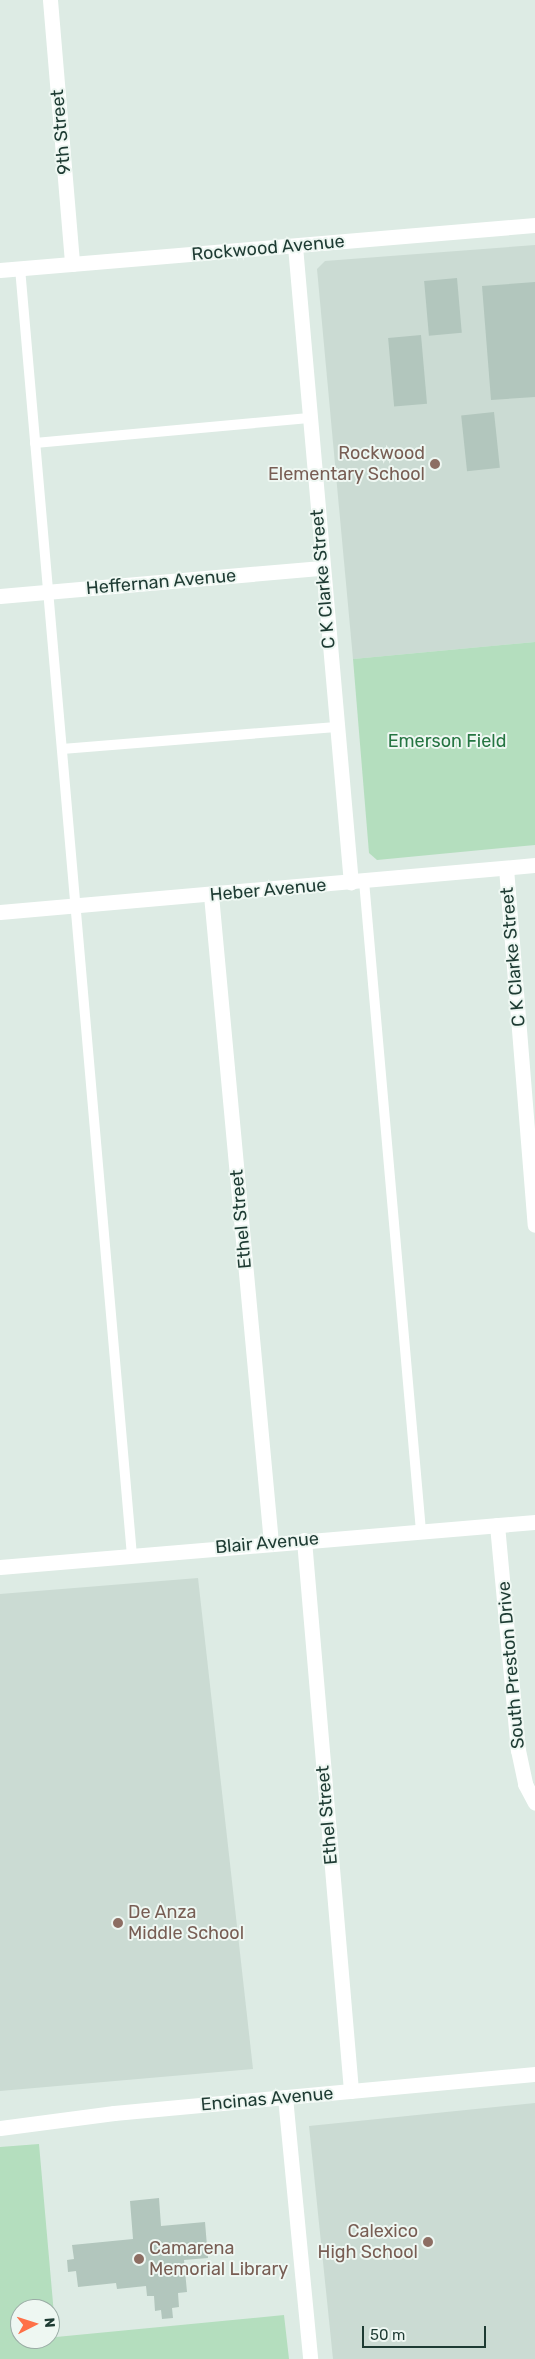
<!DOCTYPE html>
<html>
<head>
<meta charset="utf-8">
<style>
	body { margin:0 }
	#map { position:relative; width:535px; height:2359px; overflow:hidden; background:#ddebe4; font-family:Rubik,sans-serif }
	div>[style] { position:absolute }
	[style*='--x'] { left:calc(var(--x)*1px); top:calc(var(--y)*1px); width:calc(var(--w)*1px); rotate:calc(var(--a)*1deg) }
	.built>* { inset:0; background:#cbdbd3 }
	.green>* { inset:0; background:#b4debe }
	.building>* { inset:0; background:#b2c6bd; transform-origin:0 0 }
	.service>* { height:10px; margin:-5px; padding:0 5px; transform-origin:5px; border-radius:5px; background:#fff }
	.minor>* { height:15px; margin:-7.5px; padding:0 7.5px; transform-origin:7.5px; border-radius:7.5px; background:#fff }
	.tertiary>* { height:15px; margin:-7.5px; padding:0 7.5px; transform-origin:7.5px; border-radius:7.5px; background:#fff }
	.dots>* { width:14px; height:14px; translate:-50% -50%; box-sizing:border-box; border:2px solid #eef7f2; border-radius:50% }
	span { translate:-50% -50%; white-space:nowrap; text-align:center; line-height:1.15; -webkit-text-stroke:4px #eef7f2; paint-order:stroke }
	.street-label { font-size:18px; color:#1e3b33 }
	.education-label { font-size:18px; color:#785e54 }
	.right { translate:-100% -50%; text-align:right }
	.left { translate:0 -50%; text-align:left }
	.park-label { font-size:18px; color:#257542 }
	.north { position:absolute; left:10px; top:2299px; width:50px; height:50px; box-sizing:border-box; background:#eef7f2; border:1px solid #9baca6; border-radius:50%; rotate:85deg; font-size:14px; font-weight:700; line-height:20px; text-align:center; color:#1e3b33 }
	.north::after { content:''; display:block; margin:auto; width:18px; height:22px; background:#fe7148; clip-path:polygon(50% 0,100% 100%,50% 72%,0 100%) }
	.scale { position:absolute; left:362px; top:2326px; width:124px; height:22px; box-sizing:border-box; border:2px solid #1e3b33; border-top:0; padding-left:6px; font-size:15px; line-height:18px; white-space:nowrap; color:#1e3b33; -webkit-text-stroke:4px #eef7f2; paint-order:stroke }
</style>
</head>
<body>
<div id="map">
	<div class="built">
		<div style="clip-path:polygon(535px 245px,535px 642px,353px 659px,317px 269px,325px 261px)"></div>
		<div style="clip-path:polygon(198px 1578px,253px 2069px,0 2091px,0 1594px)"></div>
		<div style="clip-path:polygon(535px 2103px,535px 2359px,333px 2359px,309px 2126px)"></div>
	</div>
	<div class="green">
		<div style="clip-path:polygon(535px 642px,535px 845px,377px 860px,369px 853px,353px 659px)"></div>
		<div style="clip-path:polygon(evenodd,39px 2144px,56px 2337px,284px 2315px,289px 2359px,0 2359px,0 2147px,39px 2144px,20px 2309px,50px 2309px,50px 2339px,20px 2339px,20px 2309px)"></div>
	</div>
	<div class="building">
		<div style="left:457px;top:278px;width:55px;height:33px;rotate:85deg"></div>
		<div style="clip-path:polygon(535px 282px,535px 397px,491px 400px,482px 286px)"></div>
		<div style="left:421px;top:335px;width:69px;height:33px;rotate:85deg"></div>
		<div style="left:494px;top:412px;width:56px;height:33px;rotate:84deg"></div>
		<div style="clip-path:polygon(159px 2198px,161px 2226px,205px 2222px,208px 2258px,184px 2260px,187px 2292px,178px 2293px,179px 2307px,172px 2308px,173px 2318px,162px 2319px,161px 2310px,155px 2311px,154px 2296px,147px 2296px,146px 2286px,117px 2289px,116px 2283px,78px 2287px,76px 2271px,68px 2272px,67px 2260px,74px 2259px,72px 2245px,133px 2239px,130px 2201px)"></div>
	</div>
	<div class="service">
		<div style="--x:20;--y:268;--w:1292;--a:85.03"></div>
		<div style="--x:35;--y:443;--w:275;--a:-5.2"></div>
		<div style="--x:62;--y:749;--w:275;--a:-4.6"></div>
		<div style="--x:364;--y:881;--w:652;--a:84.99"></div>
	</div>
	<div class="minor">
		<div style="--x:50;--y:0;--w:265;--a:85.2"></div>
		<div style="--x:295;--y:246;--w:639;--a:84.98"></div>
		<div style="--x:0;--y:596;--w:323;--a:-5"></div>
		<div style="--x:506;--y:868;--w:358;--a:85.4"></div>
		<div style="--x:211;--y:895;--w:651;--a:84.71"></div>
		<div style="--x:0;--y:912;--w:537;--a:-5.02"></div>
		<div style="--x:497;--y:1525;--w:226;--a:84.7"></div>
		<div style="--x:518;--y:1750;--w:35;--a:78"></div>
		<div style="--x:525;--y:1784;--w:21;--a:62"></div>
		<div style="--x:304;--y:1540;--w:553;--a:85.12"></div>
		<div style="--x:0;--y:1567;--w:537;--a:-4.81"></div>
		<div style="--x:285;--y:2097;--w:263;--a:84.5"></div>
	</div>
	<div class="tertiary">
		<div style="--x:0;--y:270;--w:537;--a:-4.81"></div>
		<div style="--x:0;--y:2128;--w:115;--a:-7.5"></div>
		<div style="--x:114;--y:2113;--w:423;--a:-5.3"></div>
	</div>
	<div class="dots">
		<div style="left:435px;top:464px;background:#8d6e63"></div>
		<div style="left:118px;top:1923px;background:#8d6e63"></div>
		<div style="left:428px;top:2242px;background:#8d6e63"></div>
		<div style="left:139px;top:2259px;background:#8d6e63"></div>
	</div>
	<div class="street-label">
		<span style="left:61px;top:132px;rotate:-95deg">9th Street</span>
		<span style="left:268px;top:248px;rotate:-5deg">Rockwood Avenue</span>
		<span style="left:323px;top:579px;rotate:-95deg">C K Clarke Street</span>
		<span style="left:161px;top:582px;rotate:-5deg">Heffernan Avenue</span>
		<span style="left:268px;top:890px;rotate:-5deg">Heber Avenue</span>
		<span style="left:513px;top:957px;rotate:-95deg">C K Clarke Street</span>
		<span style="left:241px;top:1219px;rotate:-95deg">Ethel Street</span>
		<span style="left:267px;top:1543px;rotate:-5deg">Blair Avenue</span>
		<span style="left:511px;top:1665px;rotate:-95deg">South Preston Drive</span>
		<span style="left:327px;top:1815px;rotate:-95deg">Ethel Street</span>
		<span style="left:267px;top:2099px;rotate:-5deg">Encinas Avenue</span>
	</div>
	<div class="education-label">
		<span class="right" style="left:425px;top:464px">Rockwood<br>Elementary School</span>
		<span class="left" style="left:128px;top:1923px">De Anza<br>Middle School</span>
		<span class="right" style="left:418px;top:2242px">Calexico<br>High School</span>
		<span class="left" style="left:149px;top:2259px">Camarena<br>Memorial Library</span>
	</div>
	<div class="park-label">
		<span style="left:447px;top:741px">Emerson Field</span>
	</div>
	<div class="north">N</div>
	<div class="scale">50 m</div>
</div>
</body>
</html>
